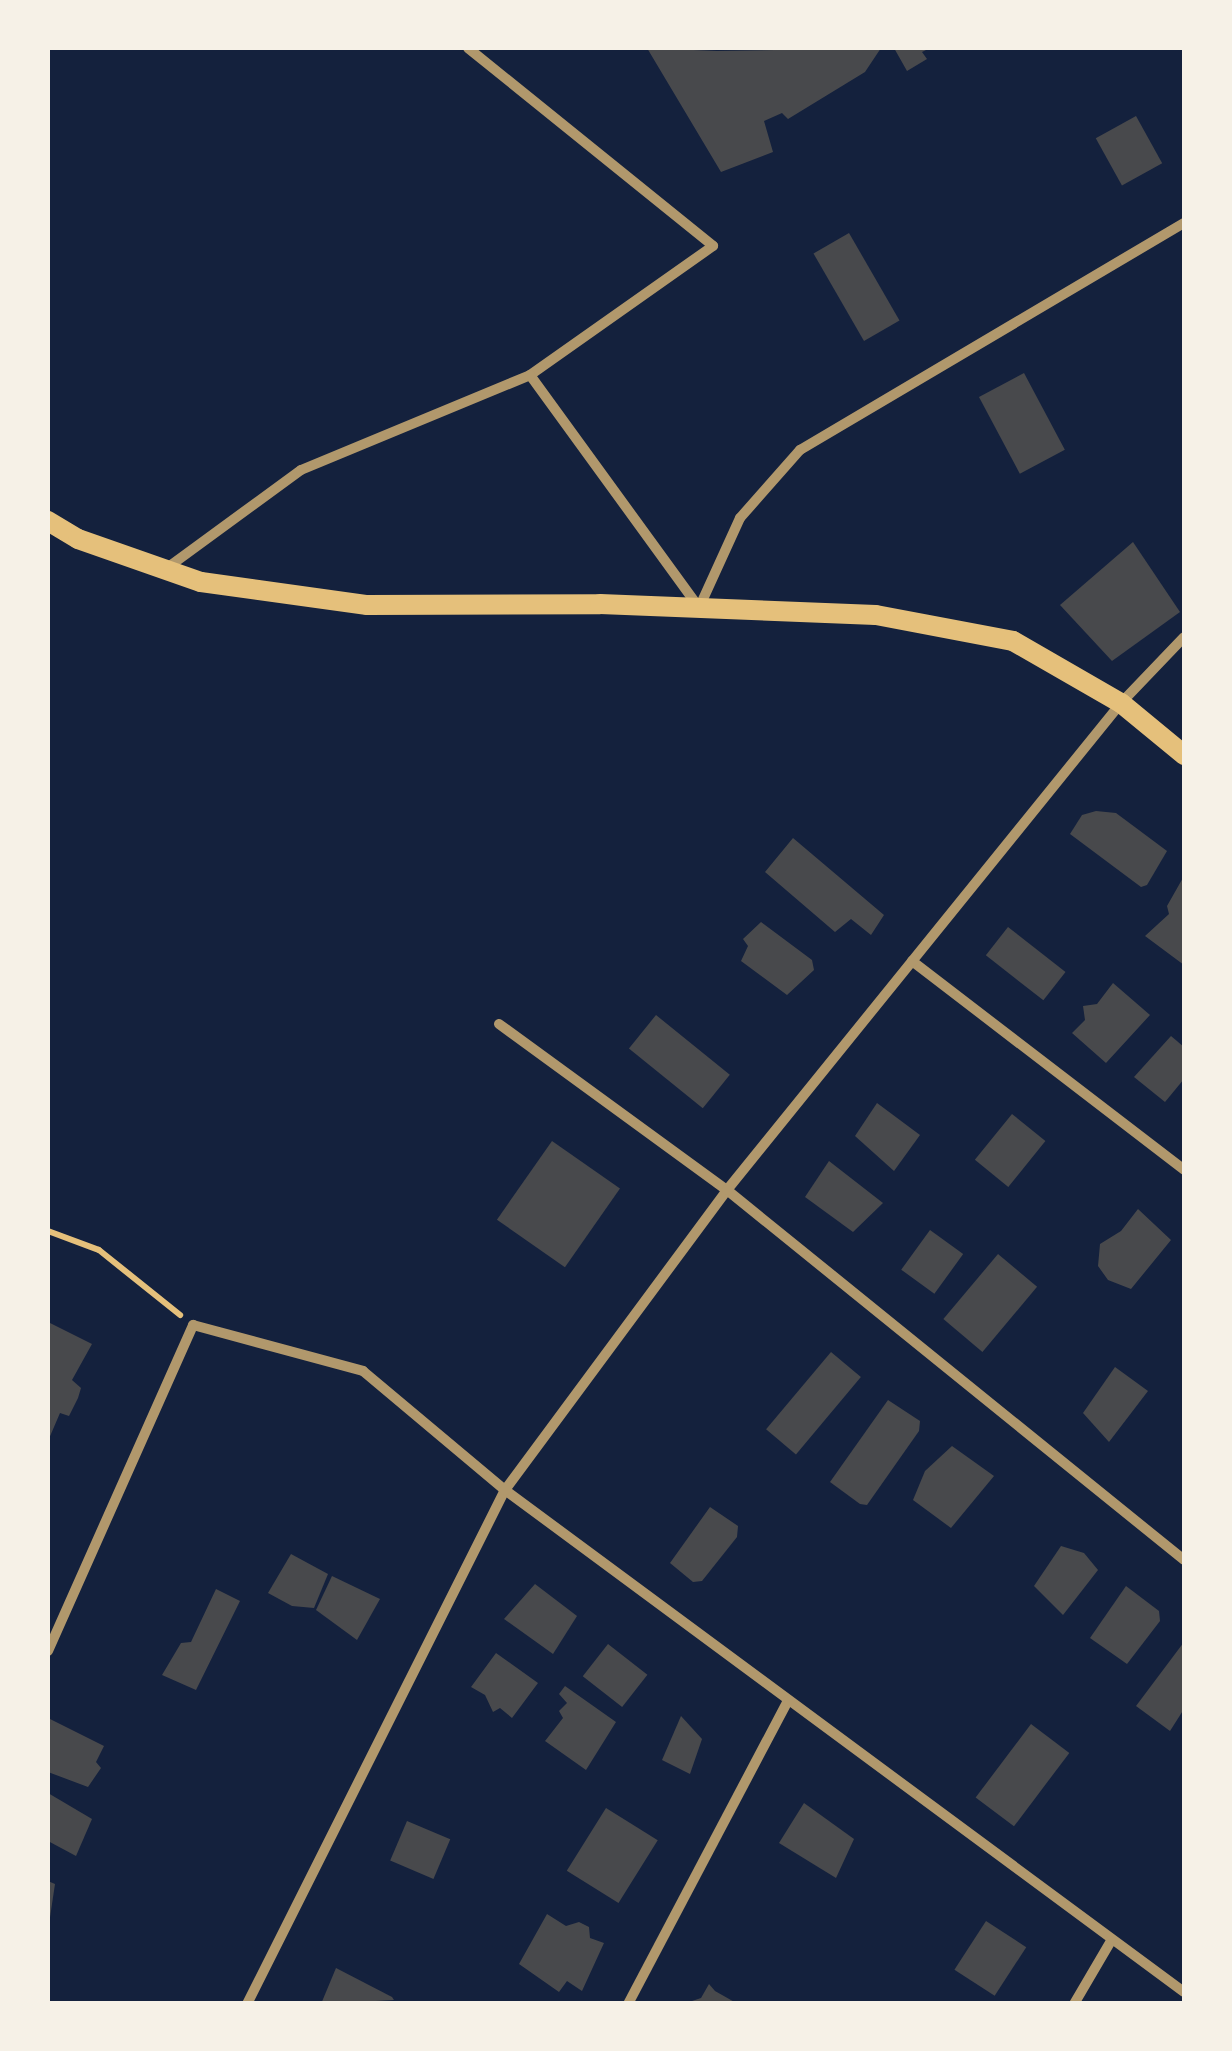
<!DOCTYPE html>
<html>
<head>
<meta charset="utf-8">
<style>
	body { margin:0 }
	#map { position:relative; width:1232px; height:2051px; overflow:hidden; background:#14213d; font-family:"DejaVu Sans",sans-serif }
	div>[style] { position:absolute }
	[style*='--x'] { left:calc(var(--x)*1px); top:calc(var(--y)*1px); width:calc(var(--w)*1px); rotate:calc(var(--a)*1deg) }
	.building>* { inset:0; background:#48494c; transform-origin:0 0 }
	.path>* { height:6px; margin:-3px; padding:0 3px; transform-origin:3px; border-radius:3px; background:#e5c07b }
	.minor>* { height:10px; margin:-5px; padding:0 5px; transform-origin:5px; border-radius:5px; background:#b1986c }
	.secondary>* { height:20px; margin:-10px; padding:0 10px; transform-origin:10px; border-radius:10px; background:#e5c07b }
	span { translate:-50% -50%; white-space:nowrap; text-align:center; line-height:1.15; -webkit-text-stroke:9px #f6f1e7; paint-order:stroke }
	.frame { position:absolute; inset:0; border:50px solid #f6f1e7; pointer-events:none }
</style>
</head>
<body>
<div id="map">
	<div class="building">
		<div style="clip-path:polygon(647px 48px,717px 51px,881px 48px,865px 72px,788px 119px,782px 113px,764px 121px,773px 152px,721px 172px)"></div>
		<div style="clip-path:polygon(894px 48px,930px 48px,922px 52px,927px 59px,907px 71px)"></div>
		<div style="left:1136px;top:116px;width:54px;height:46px;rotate:61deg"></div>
		<div style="left:849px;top:233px;width:101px;height:41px;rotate:60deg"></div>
		<div style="left:1024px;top:373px;width:87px;height:51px;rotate:62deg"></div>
		<div style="clip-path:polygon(1133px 542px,1180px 612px,1112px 661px,1060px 605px)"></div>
		<div style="clip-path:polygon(1096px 811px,1116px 813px,1167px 851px,1147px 885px,1141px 887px,1070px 834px,1082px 815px)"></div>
		<div style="clip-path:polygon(793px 838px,884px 915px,871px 935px,851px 919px,835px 932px,765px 872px)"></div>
		<div style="clip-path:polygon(1184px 876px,1184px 965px,1145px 936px,1169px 914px,1167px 906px)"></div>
		<div style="clip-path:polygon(761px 922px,812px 960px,814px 970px,787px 995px,741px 961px,748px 946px,743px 939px)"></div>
		<div style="left:1008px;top:927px;width:73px;height:36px;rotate:38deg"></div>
		<div style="clip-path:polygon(1113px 983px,1150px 1015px,1106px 1063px,1072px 1033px,1085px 1020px,1083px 1006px,1097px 1004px)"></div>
		<div style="left:656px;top:1015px;width:95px;height:43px;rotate:39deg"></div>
		<div style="clip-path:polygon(1171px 1036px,1184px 1047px,1184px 1079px,1165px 1102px,1134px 1077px)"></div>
		<div style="clip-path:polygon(877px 1103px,920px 1135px,894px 1171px,855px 1136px)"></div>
		<div style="left:1012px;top:1114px;width:43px;height:59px;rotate:39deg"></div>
		<div style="left:552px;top:1141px;width:83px;height:96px;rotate:35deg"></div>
		<div style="clip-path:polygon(829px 1161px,883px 1203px,853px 1232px,805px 1197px)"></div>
		<div style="clip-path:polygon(1138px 1209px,1171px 1240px,1131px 1289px,1108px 1280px,1098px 1266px,1100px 1244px,1121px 1231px)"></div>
		<div style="left:930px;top:1230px;width:41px;height:49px;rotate:36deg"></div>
		<div style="left:998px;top:1254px;width:51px;height:85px;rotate:40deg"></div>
		<div style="clip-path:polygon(48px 1322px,92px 1344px,72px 1380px,81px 1388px,78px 1398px,69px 1416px,60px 1413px,48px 1441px)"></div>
		<div style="left:831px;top:1352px;width:39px;height:101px;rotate:40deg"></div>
		<div style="clip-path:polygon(1115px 1367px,1148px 1391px,1109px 1442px,1083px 1413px)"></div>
		<div style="clip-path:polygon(888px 1400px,920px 1421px,919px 1431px,867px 1505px,860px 1504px,830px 1482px)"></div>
		<div style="clip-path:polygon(952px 1446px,994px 1476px,951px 1528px,913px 1500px,925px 1471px)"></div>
		<div style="clip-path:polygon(710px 1507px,738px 1526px,737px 1537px,702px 1581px,693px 1582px,670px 1563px)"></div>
		<div style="clip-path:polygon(1061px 1546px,1084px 1553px,1098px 1570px,1063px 1615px,1034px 1586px)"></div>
		<div style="clip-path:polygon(291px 1554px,328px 1574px,314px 1608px,292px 1606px,268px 1593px)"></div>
		<div style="clip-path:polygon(332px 1576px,380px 1599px,357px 1640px,316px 1610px)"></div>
		<div style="clip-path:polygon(535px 1584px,577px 1616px,553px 1654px,504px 1619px)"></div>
		<div style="clip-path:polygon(1126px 1586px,1159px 1611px,1160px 1621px,1127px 1664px,1090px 1638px)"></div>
		<div style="clip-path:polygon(216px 1589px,240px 1601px,196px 1690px,162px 1675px,181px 1643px,191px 1642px)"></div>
		<div style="clip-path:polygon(1184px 1642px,1184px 1709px,1170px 1731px,1136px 1706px)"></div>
		<div style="left:608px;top:1644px;width:50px;height:41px;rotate:38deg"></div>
		<div style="clip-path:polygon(496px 1653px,538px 1683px,512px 1718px,500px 1708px,493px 1712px,485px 1695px,471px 1687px)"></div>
		<div style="clip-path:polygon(565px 1686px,616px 1722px,586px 1770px,545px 1741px,563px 1718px,559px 1711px,567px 1703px,559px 1694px)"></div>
		<div style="clip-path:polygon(681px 1716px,702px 1739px,690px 1774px,662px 1760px)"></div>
		<div style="clip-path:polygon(48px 1718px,104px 1746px,96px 1762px,101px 1768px,88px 1787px,48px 1772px)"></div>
		<div style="left:1031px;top:1724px;width:48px;height:92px;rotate:37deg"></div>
		<div style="clip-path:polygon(48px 1793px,92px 1819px,76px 1856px,48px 1841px)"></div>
		<div style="clip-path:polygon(804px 1803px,854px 1839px,836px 1878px,779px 1843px)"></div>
		<div style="left:606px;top:1808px;width:61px;height:74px;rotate:32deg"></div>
		<div style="left:407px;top:1821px;width:47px;height:43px;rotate:23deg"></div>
		<div style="clip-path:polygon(48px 1881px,55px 1884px,49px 1924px,48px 1924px)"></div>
		<div style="clip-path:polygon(547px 1914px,566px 1926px,579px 1922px,589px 1927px,590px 1938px,604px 1943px,582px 1991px,567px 1981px,559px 1992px,519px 1964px)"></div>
		<div style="left:986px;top:1921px;width:48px;height:58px;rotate:33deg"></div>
		<div style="clip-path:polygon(336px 1968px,392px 1997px,394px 2000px,321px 2004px)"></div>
		<div style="clip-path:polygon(709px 1984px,715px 1991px,738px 2004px,683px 2004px,701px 1998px)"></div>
	</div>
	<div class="path">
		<div style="--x:48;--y:1231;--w:54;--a:20.4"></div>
		<div style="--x:99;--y:1250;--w:104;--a:38.7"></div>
	</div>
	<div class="minor">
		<div style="--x:468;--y:48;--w:315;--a:38.9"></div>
		<div style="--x:713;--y:246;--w:224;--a:144.8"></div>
		<div style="--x:530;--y:375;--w:288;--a:54"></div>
		<div style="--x:699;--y:608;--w:99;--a:-65.5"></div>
		<div style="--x:740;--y:518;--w:91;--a:-48.6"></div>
		<div style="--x:800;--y:450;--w:446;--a:-30.6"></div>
		<div style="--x:167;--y:568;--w:166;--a:-36.2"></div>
		<div style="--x:301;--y:470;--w:248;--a:-22.5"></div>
		<div style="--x:912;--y:961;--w:343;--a:37.5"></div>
		<div style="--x:499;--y:1024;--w:282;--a:36.1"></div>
		<div style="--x:727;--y:1190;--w:588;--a:38.99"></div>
		<div style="--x:48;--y:1651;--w:357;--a:-66"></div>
		<div style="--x:193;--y:1325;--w:176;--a:15.1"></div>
		<div style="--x:363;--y:1371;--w:185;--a:40"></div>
		<div style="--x:505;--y:1490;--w:844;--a:36.48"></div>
		<div style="--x:247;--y:2004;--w:575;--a:-63.35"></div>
		<div style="--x:505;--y:1490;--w:373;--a:-53.5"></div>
		<div style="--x:727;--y:1190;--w:626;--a:-51.03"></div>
		<div style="--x:1121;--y:703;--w:91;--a:-46.3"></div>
		<div style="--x:628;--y:2004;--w:343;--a:-62.2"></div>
		<div style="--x:1074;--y:2004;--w:73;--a:-59.6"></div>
	</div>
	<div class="secondary">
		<div style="--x:48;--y:521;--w:35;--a:31"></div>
		<div style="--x:78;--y:539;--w:130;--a:19.3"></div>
		<div style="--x:201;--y:582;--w:168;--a:7.9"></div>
		<div style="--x:367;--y:605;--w:233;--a:-0.2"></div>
		<div style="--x:600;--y:604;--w:276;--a:2.3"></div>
		<div style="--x:876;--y:615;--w:139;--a:10.7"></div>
		<div style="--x:1013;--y:641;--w:125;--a:29.9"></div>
		<div style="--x:1121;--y:703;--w:82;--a:39.5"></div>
	</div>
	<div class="frame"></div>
</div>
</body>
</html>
